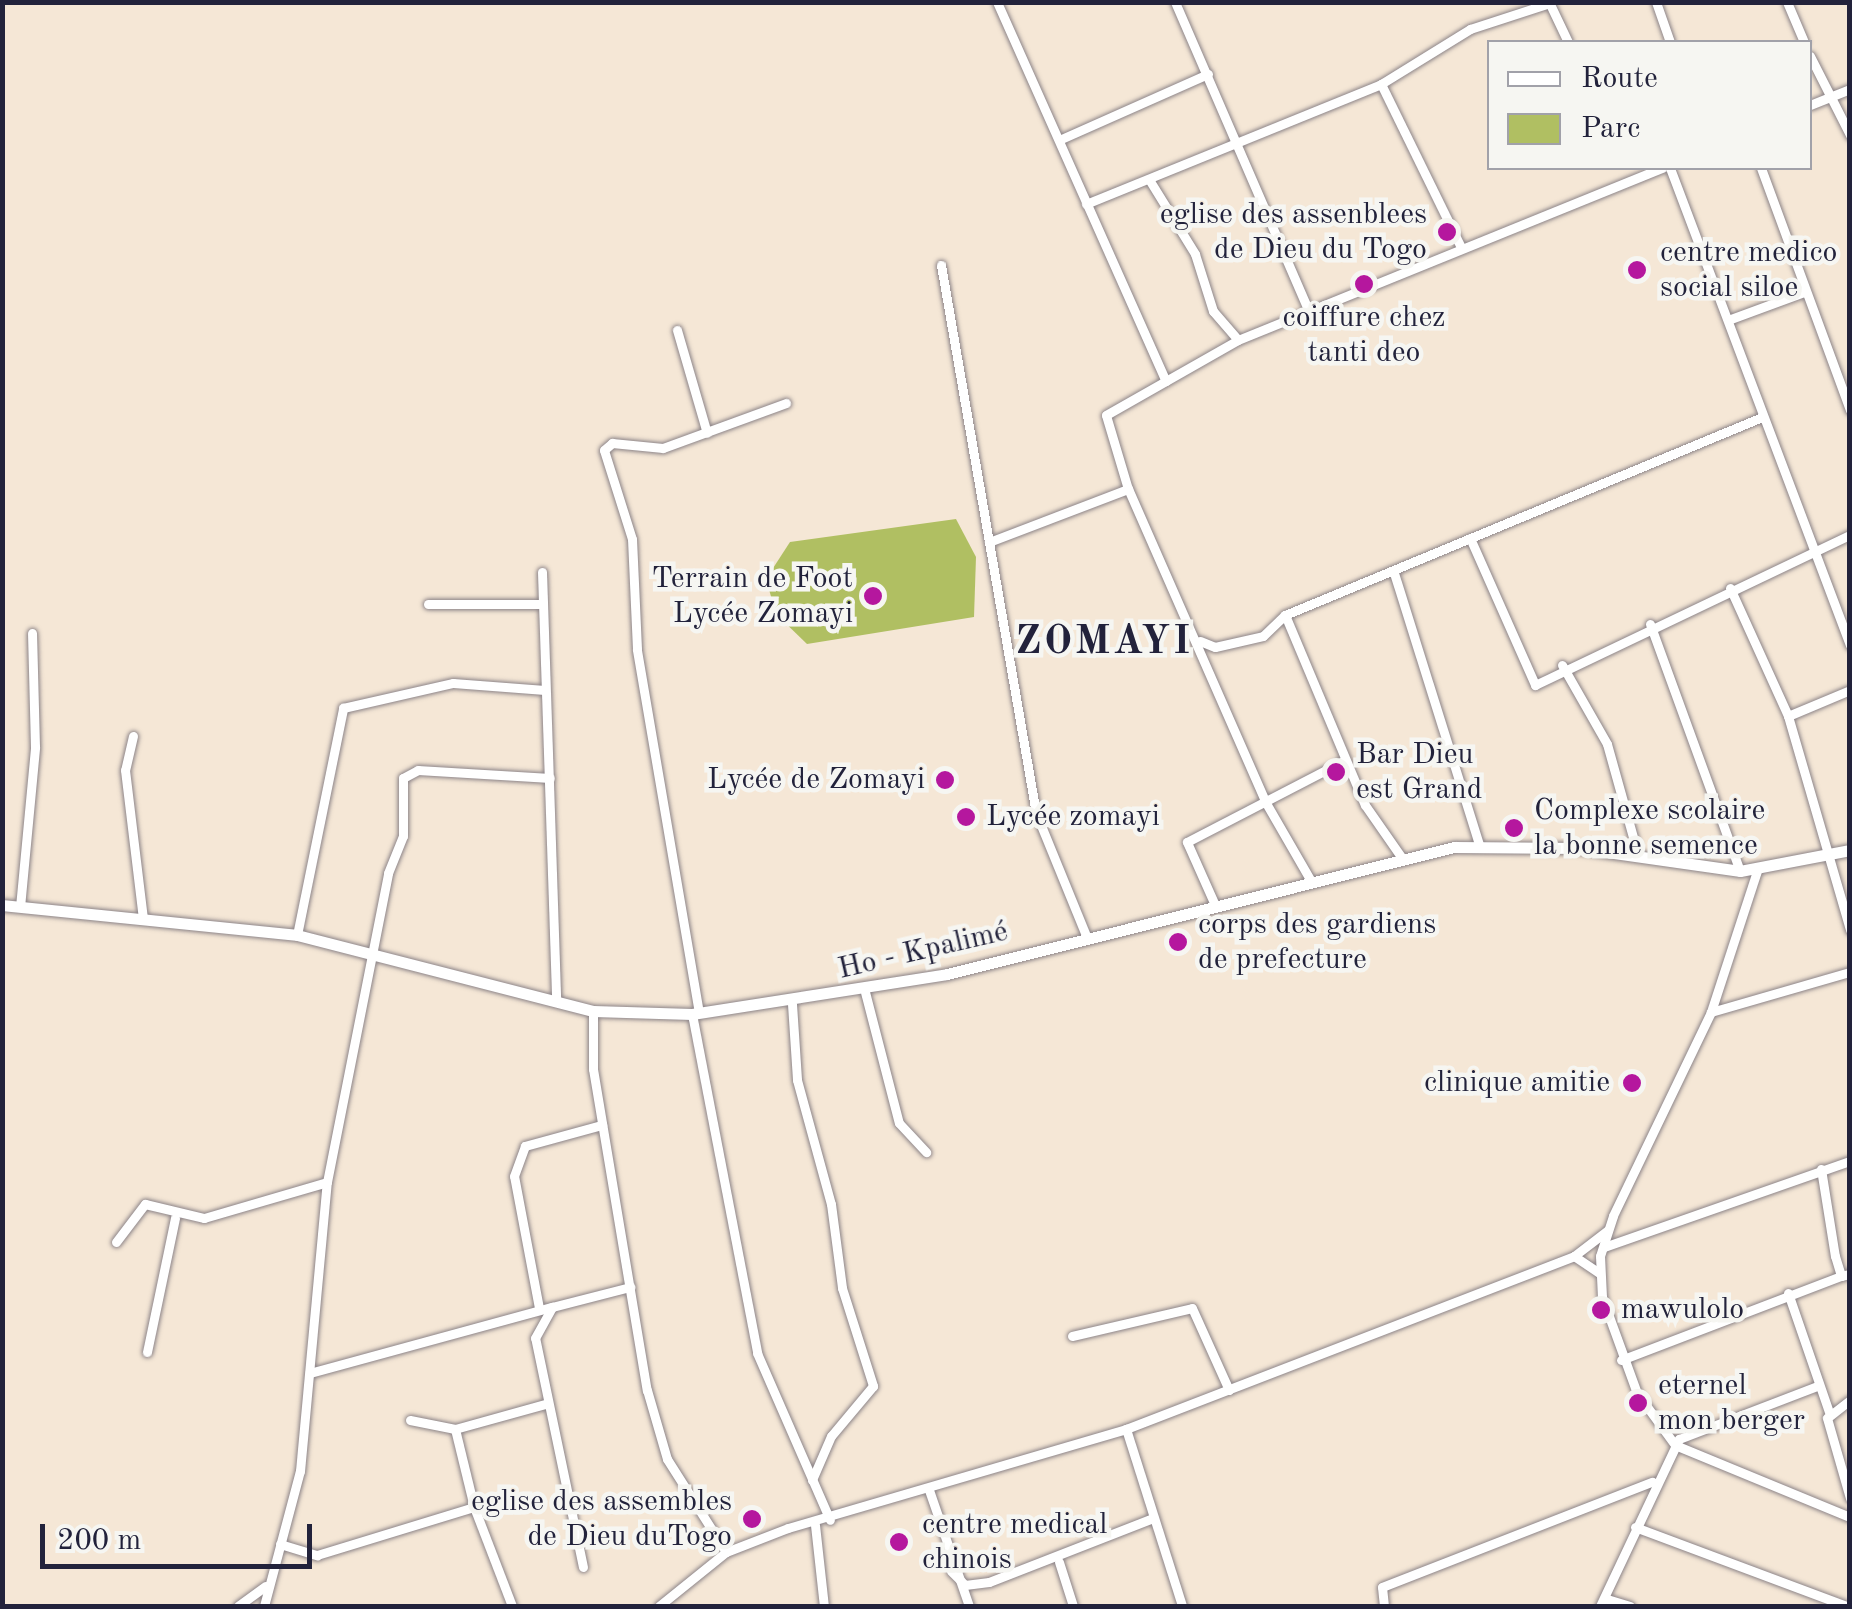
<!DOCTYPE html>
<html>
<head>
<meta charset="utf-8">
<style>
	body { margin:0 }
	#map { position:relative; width:1852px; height:1609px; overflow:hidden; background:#f5e7d6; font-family:"Old Standard TT",serif }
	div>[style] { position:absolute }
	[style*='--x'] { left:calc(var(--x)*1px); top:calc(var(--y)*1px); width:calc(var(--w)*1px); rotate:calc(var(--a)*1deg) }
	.green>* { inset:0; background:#b0bf62 }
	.roads { filter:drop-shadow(0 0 2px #8c8488) drop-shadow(0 0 2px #8c8488) }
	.minor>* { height:9px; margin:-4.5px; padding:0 4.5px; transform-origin:4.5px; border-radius:4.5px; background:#fff }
	.major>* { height:11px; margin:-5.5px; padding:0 5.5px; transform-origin:5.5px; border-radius:5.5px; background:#fff }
	.dots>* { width:28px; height:28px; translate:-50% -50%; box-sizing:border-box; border:5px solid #f6f6f2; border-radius:50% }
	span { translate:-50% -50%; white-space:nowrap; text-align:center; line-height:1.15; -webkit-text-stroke:9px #f6f6f2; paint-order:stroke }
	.poi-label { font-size:30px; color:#22223b }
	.right { translate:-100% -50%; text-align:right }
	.left { translate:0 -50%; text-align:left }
	.street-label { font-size:30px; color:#22223b }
	.district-label { font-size:40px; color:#22223b; font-weight:700; letter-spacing:2.5px }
	.frame { position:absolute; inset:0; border:5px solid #22223b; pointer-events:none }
	.legend { position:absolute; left:1487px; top:40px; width:325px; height:130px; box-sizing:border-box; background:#f6f6f2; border:2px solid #a1a1a9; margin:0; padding:12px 18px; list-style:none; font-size:30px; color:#22223b }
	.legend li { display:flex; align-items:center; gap:20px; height:50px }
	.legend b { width:50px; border:2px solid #a1a1a9 }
	.scale { position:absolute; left:40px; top:1524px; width:272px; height:45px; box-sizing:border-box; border:5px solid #22223b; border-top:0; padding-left:12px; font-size:30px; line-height:35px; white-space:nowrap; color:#22223b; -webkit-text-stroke:8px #f6f6f2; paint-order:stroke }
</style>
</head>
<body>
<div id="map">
	<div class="green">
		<div style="clip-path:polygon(956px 519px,976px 557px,974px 617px,807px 644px,776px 614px,766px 579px,790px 542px)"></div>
	</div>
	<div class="roads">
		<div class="minor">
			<div style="--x:997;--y:2;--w:415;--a:66"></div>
			<div style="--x:1175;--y:2;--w:342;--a:66.6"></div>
			<div style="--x:1549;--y:2;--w:44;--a:64.6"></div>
			<div style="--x:1656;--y:2;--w:42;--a:70.7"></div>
			<div style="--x:1787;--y:2;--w:43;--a:67"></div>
			<div style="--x:1810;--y:56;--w:89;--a:63.1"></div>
			<div style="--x:1381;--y:84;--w:182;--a:63.9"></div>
			<div style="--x:1810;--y:105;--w:43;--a:-21.8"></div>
			<div style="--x:1059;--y:140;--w:163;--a:-23.9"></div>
			<div style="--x:1670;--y:168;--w:510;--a:69.33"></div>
			<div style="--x:1761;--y:168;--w:258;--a:69.8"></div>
			<div style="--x:1150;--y:181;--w:86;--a:58.3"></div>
			<div style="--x:1195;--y:254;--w:60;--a:72.5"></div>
			<div style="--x:1213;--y:311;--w:38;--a:49"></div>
			<div style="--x:1086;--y:204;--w:318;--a:-22.1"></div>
			<div style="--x:1381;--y:84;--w:105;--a:-31.7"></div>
			<div style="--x:1470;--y:29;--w:84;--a:-18"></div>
			<div style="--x:941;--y:265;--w:556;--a:80.17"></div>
			<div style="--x:1036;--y:813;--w:135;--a:67.8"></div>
			<div style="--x:1728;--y:320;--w:81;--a:-20.2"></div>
			<div style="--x:677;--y:330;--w:107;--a:73.8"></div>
			<div style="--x:1470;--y:538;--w:161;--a:66.1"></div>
			<div style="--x:1535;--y:685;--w:349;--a:-25.5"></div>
			<div style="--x:989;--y:542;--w:149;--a:-20.9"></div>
			<div style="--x:542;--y:572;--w:428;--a:88.1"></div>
			<div style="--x:1394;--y:573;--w:285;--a:72.6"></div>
			<div style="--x:1730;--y:588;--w:141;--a:65.6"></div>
			<div style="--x:1788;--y:716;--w:223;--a:73.8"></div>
			<div style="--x:428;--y:604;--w:111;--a:0"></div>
			<div style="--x:1285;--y:615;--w:206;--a:67.2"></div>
			<div style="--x:1365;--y:805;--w:65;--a:55.1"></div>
			<div style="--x:1650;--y:624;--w:263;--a:70"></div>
			<div style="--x:1200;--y:641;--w:16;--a:22"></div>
			<div style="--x:1215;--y:647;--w:49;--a:-12.9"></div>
			<div style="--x:1263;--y:636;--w:30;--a:-44"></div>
			<div style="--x:1285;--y:615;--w:516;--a:-22.54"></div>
			<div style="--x:1562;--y:665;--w:91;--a:60.3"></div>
			<div style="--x:1607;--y:744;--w:115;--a:74.4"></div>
			<div style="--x:1788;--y:716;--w:67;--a:-22.8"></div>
			<div style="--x:133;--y:736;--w:35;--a:103"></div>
			<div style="--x:125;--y:770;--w:150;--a:83.1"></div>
			<div style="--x:1757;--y:871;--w:148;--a:108.1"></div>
			<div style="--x:1711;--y:1012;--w:226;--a:115.7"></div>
			<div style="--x:1613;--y:1216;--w:42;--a:108"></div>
			<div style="--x:1600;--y:1256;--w:41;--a:87.2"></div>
			<div style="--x:1602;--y:1297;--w:102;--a:70"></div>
			<div style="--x:1637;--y:1393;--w:64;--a:53.8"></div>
			<div style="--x:1675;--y:1445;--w:189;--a:22.4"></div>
			<div style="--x:1311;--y:881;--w:90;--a:-120"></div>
			<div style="--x:1266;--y:803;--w:343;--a:-113.7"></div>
			<div style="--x:1128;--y:489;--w:77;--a:-106.6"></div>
			<div style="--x:1106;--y:415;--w:152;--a:-29.6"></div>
			<div style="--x:1238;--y:340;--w:458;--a:-22.1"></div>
			<div style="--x:1215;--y:905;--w:69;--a:-114"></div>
			<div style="--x:1187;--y:842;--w:178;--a:-27.4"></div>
			<div style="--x:20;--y:907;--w:161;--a:-84.6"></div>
			<div style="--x:35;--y:747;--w:114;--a:-91.5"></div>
			<div style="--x:297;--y:935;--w:232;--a:-78.5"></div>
			<div style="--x:343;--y:708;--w:113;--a:-12.8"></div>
			<div style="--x:453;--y:683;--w:92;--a:4.4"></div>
			<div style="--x:865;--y:992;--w:135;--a:75.5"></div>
			<div style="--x:899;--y:1123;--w:40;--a:47"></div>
			<div style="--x:792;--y:1004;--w:76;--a:86.2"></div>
			<div style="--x:797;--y:1080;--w:129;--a:74.7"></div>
			<div style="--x:831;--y:1204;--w:85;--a:82.5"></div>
			<div style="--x:842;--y:1288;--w:103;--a:72.4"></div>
			<div style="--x:873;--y:1386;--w:65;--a:130"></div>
			<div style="--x:831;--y:1436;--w:48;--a:113.4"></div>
			<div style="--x:593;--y:1011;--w:58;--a:90"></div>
			<div style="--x:593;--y:1069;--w:326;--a:80.5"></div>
			<div style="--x:647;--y:1390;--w:72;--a:73.8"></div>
			<div style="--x:667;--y:1459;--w:110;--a:57.6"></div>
			<div style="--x:1711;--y:1012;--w:145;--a:-16.1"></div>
			<div style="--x:699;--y:1013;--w:369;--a:-99.7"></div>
			<div style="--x:637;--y:649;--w:110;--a:-92.6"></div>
			<div style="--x:632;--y:539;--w:93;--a:-107.5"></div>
			<div style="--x:604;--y:450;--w:11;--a:-41"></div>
			<div style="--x:612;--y:443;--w:51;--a:5.6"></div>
			<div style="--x:663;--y:448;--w:131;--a:-20.1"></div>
			<div style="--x:692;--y:1014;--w:345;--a:79.1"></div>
			<div style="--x:757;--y:1353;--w:182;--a:66.4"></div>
			<div style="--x:1821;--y:1169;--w:88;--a:80.9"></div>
			<div style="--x:1835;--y:1256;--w:21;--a:73"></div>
			<div style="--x:1841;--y:1276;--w:9;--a:-13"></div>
			<div style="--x:116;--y:1242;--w:48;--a:-52.7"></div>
			<div style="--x:145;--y:1204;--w:61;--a:13.3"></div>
			<div style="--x:204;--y:1218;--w:128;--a:-16.3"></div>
			<div style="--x:1604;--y:1247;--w:261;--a:-19.3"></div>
			<div style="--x:1574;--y:1256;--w:43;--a:-37.4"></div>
			<div style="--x:1788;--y:1293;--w:126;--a:71"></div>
			<div style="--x:539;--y:1308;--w:134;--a:-100.7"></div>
			<div style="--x:514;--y:1176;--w:32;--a:-70"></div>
			<div style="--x:525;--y:1146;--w:80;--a:-15.3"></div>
			<div style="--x:1072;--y:1336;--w:123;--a:-13.1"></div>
			<div style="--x:1192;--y:1308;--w:90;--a:65.7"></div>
			<div style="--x:147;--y:1352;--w:137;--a:-78.2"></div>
			<div style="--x:1621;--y:1360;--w:235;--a:-20.9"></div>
			<div style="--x:310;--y:1373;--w:251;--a:-15.3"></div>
			<div style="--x:1850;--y:1400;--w:29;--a:142"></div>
			<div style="--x:1827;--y:1418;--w:83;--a:74"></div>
			<div style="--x:410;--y:1420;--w:46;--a:11.3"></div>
			<div style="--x:455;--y:1429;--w:93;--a:-15.5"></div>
			<div style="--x:1126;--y:1429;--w:186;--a:72.4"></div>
			<div style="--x:929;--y:1490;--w:123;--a:71"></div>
			<div style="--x:474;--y:1507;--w:106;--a:69"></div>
			<div style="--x:815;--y:1525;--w:81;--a:83.7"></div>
			<div style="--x:1635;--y:1527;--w:225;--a:20.5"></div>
			<div style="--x:280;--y:1544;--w:39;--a:17"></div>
			<div style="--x:317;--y:1555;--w:164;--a:-17"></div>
			<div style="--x:474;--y:1507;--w:80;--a:-103.7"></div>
			<div style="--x:1059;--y:1562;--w:46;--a:72.3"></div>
			<div style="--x:583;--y:1567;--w:234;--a:-101.8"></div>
			<div style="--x:535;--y:1338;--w:35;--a:-61"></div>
			<div style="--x:552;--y:1307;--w:81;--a:-14.4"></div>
			<div style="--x:951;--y:1571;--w:20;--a:45"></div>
			<div style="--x:965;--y:1585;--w:24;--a:-7"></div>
			<div style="--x:989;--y:1582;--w:174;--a:-21.3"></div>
			<div style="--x:1607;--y:1599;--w:24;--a:17"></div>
			<div style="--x:238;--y:1606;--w:34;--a:-36"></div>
			<div style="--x:264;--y:1606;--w:140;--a:-75.1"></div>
			<div style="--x:300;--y:1471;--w:290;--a:-84.7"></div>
			<div style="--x:327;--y:1182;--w:315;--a:-78.8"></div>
			<div style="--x:388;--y:873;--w:40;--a:-68"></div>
			<div style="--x:403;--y:836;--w:58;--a:-90"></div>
			<div style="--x:403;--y:778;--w:17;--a:-28"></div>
			<div style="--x:418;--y:770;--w:132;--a:3.5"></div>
			<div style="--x:659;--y:1606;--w:86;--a:-38.9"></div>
			<div style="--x:726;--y:1552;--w:66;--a:-21.2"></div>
			<div style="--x:788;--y:1528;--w:352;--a:-16.3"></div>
			<div style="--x:1126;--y:1429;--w:480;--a:-21.1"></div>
			<div style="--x:1574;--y:1256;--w:30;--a:34"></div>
			<div style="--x:1384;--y:1606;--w:19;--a:-96"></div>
			<div style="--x:1382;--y:1587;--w:290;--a:-21.3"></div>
			<div style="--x:1600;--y:1606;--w:185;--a:-64.7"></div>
			<div style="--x:1679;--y:1439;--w:148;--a:-21"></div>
		</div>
		<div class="major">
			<div style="--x:2;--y:905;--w:297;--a:5.8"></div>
			<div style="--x:297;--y:935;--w:306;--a:14.4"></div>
			<div style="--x:593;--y:1011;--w:99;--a:1.7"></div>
			<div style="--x:692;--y:1014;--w:258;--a:-8.9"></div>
			<div style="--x:947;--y:974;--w:523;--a:-14.06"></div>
			<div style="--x:1454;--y:847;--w:125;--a:0.5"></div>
			<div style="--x:1579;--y:848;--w:163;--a:8.1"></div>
			<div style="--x:1740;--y:871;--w:112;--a:-10.8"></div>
		</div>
	</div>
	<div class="dots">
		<div style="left:1447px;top:232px;background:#b5179e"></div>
		<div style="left:1637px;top:270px;background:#b5179e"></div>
		<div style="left:1364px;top:284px;background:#b5179e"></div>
		<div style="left:873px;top:596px;background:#b5179e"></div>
		<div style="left:1336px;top:772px;background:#b5179e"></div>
		<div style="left:945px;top:780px;background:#b5179e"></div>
		<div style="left:966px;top:817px;background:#b5179e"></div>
		<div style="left:1514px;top:828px;background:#b5179e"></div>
		<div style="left:1178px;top:942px;background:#b5179e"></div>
		<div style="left:1632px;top:1083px;background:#b5179e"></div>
		<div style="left:1601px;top:1310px;background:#b5179e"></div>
		<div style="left:1638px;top:1403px;background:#b5179e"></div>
		<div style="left:752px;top:1519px;background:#b5179e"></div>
		<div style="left:899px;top:1542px;background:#b5179e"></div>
	</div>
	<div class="poi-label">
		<span class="right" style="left:1427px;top:232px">eglise des assenblees<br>de Dieu du Togo</span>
		<span class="left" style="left:1660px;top:270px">centre medico<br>social siloe</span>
		<span style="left:1364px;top:335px">coiffure chez<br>tanti deo</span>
		<span class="right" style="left:853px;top:596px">Terrain de Foot<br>Lycée Zomayi</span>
		<span class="left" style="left:1356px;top:772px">Bar Dieu<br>est Grand</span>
		<span class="right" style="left:925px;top:780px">Lycée de Zomayi</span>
		<span class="left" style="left:1534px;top:828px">Complexe scolaire<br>la bonne semence</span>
		<span class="left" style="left:986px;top:817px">Lycée zomayi</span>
		<span class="left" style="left:1198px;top:942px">corps des gardiens<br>de prefecture</span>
		<span class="right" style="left:1610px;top:1083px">clinique amitie</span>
		<span class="left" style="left:1621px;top:1310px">mawulolo</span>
		<span class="left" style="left:1658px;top:1403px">eternel<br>mon berger</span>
		<span class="right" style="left:732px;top:1519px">eglise des assembles<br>de Dieu duTogo</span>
		<span class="left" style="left:922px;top:1542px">centre medical<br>chinois</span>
	</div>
	<div class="street-label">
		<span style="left:923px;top:951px;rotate:-13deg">Ho - Kpalimé</span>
	</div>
	<div class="district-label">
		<span style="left:1104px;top:643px">ZOMAYI</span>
	</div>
	<div class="frame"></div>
	<ul class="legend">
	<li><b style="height:12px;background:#fff"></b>Route</li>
	<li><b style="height:28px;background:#b0bf62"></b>Parc</li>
	</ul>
	<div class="scale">200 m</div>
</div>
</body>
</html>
